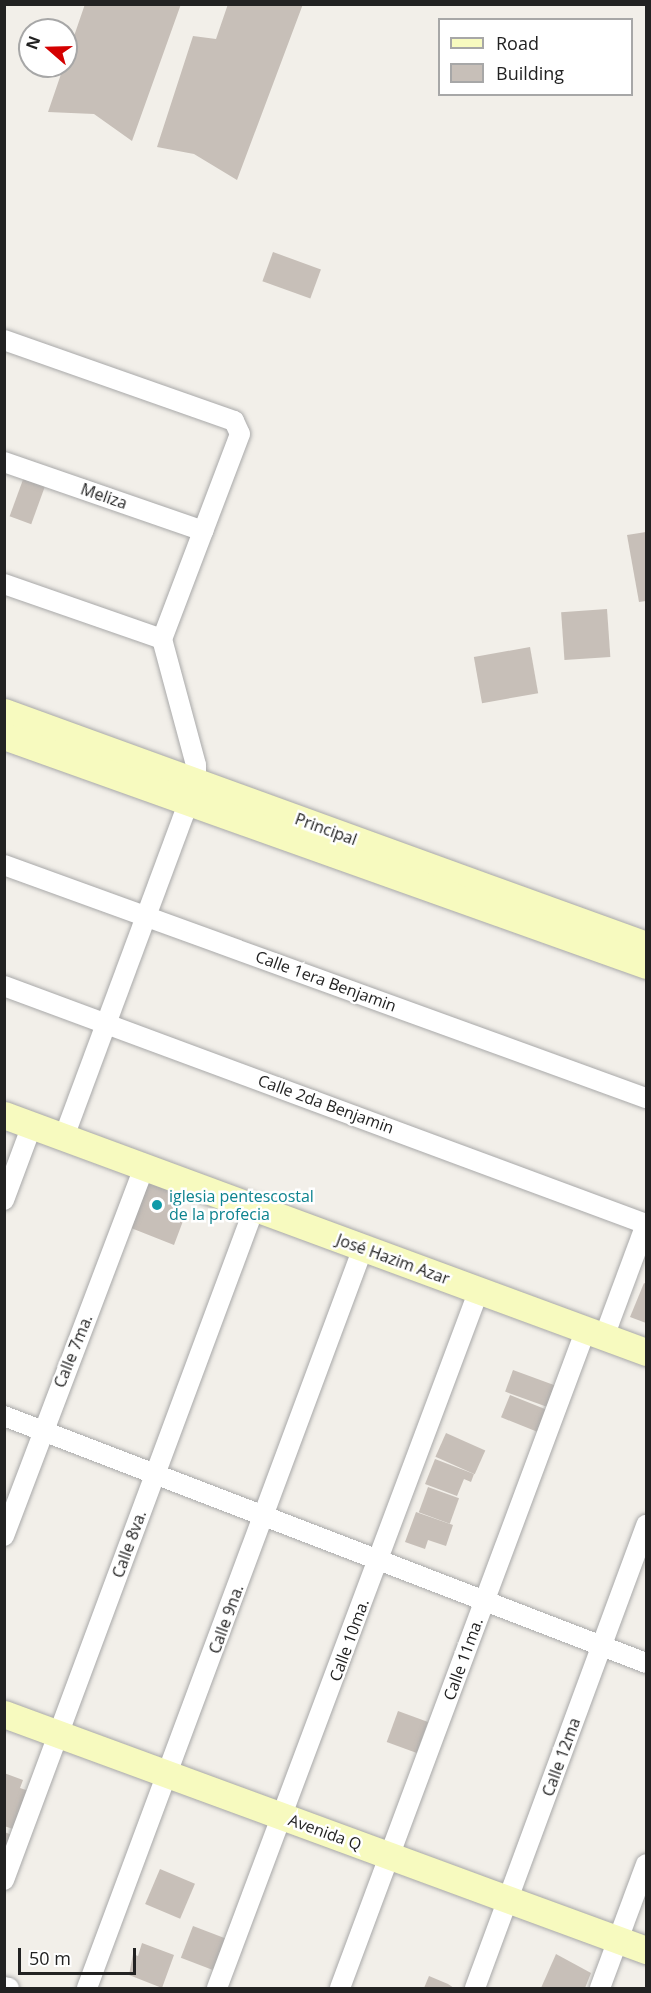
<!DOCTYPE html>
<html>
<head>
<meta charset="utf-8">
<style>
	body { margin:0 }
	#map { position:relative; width:651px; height:1993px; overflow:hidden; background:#f2efe9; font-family:"Open Sans",sans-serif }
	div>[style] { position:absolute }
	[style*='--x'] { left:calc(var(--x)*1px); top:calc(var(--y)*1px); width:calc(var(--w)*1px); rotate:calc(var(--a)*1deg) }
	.building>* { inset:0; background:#c7bfb8; transform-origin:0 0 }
	.roads { filter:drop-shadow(0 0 2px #a9a9a9) drop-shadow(0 0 2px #a9a9a9) }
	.street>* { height:20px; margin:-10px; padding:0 10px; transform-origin:10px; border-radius:10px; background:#fff }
	.secondary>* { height:27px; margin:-13.5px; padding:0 13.5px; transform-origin:13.5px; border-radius:13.5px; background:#f7fabf }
	.dots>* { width:16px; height:16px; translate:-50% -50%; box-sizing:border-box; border:3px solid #fff; border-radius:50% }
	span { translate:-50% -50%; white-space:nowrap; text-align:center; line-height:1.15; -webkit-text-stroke:5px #fff; paint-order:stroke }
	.street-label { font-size:16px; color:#222 }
	.culture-label { font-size:16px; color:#0d838f }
	.left { translate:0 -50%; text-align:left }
	.frame { position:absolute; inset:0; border:6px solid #222; pointer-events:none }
	.legend { position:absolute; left:438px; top:18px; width:195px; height:78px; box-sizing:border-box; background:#fff; border:2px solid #a7a7a7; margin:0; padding:8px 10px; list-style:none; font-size:18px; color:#222 }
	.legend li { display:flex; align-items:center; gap:12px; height:30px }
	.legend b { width:30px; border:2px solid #a7a7a7 }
	.north { position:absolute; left:18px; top:18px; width:60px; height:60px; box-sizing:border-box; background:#fff; border:2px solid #a7a7a7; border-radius:50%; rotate:290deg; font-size:16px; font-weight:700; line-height:24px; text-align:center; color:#222 }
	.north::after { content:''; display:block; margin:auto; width:21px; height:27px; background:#d40000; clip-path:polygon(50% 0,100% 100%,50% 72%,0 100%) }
	.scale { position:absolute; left:18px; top:1948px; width:118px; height:27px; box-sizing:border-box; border:3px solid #222; border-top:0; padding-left:8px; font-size:18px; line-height:21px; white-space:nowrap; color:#222; -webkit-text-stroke:4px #fff; paint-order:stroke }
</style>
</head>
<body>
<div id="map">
	<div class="building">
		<div style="clip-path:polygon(85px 4px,181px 4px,132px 141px,94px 114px,48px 112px)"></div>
		<div style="clip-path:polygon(228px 4px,303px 4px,237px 180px,194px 154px,157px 147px,193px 36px,216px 39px)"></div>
		<div style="left:273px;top:252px;width:51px;height:31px;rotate:20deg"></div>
		<div style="left:25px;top:474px;width:23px;height:45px;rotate:20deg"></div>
		<div style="clip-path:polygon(646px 532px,646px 601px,639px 602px,627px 535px)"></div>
		<div style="left:607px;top:609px;width:48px;height:46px;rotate:86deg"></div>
		<div style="left:530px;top:647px;width:47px;height:57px;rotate:80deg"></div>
		<div style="clip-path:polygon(149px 1182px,179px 1194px,170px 1217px,183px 1221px,174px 1245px,131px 1228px)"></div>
		<div style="clip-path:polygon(644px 1283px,646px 1284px,646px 1323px,630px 1317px)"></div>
		<div style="left:513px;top:1370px;width:45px;height:23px;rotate:20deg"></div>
		<div style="left:510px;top:1395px;width:41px;height:24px;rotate:22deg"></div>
		<div style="left:446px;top:1433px;width:43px;height:26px;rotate:24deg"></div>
		<div style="clip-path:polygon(435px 1459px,474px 1474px,471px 1482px,464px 1479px,457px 1496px,425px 1484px)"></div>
		<div style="left:428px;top:1487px;width:33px;height:27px;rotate:20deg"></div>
		<div style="clip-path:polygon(416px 1512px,453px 1525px,446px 1546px,428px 1540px,425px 1549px,405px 1542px)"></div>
		<div style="left:398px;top:1711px;width:32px;height:33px;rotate:20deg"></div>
		<div style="clip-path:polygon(4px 1773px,23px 1780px,20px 1788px,32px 1792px,19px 1831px,4px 1826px)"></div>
		<div style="clip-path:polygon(4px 1832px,15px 1836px,4px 1861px)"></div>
		<div style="left:160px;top:1869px;width:38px;height:38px;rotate:23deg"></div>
		<div style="left:193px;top:1926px;width:42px;height:34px;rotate:21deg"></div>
		<div style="clip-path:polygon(142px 1943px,174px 1955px,162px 1988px,129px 1975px,133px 1954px,138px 1956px)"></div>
		<div style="clip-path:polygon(556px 1954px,591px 1973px,585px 1988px,541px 1988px)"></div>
		<div style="clip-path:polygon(429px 1976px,448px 1984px,454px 1988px,424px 1988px)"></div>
	</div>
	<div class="roads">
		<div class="street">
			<div style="--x:4;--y:340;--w:244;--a:19.4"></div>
			<div style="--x:234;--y:421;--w:14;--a:65"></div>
			<div style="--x:240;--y:434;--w:219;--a:110.8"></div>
			<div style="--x:162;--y:639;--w:131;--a:74.9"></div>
			<div style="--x:196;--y:765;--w:17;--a:90"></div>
			<div style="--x:196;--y:782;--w:379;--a:110.4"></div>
			<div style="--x:4;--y:462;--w:211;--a:19.1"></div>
			<div style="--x:4;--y:584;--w:167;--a:19.2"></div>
			<div style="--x:4;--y:865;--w:683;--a:19.95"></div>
			<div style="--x:4;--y:986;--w:685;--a:20.34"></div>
			<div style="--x:4;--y:1200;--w:80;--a:-69.5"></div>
			<div style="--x:604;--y:1337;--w:121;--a:-69.6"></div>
			<div style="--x:4;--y:1416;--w:688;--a:21.04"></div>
			<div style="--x:4;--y:1536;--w:395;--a:-69.2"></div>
			<div style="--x:4;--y:1880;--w:716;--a:-69.57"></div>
			<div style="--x:4;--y:1987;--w:5;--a:11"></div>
			<div style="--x:87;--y:1988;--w:790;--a:-69.55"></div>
			<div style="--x:217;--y:1988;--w:746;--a:-69.43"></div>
			<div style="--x:340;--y:1988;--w:703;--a:-69.53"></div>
			<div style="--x:475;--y:1988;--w:494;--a:-69.7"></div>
			<div style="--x:600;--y:1988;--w:132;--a:-69.6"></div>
		</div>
		<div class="secondary">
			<div style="--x:4;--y:712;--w:683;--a:19.95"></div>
			<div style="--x:4;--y:736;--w:682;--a:19.63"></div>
			<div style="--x:4;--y:1115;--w:684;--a:20.26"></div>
			<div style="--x:4;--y:1714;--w:684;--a:20.18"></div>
		</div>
	</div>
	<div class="dots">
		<div style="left:157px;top:1205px;background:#0f9aa8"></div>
	</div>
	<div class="street-label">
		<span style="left:104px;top:496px;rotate:19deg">Meliza</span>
		<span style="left:326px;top:829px;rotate:20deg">Principal</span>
		<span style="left:326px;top:981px;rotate:20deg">Calle 1era Benjamin</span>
		<span style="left:326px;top:1104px;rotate:20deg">Calle 2da Benjamin</span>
		<span style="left:393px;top:1259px;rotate:20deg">José Hazim Azar</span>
		<span style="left:73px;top:1351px;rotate:-68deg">Calle 7ma.</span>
		<span style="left:129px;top:1544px;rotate:-70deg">Calle 8va.</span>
		<span style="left:226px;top:1619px;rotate:-70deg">Calle 9na.</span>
		<span style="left:349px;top:1640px;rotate:-70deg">Calle 10ma.</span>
		<span style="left:463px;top:1659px;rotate:-70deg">Calle 11ma.</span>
		<span style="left:561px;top:1757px;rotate:-70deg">Calle 12ma</span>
		<span style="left:325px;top:1832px;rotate:20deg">Avenida Q</span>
	</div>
	<div class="culture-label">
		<span class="left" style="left:169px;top:1205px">iglesia pentescostal<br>de la profecia</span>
	</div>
	<div class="frame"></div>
	<ul class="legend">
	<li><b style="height:8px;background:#f7fabf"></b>Road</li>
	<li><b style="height:16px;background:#c7bfb8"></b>Building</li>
	</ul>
	<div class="north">N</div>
	<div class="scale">50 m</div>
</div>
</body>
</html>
